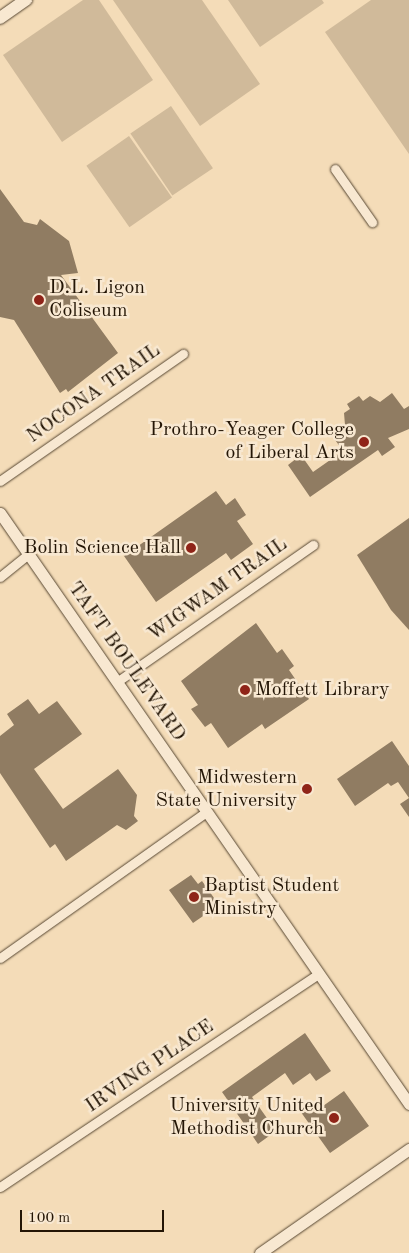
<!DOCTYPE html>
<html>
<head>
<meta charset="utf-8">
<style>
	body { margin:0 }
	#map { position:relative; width:409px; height:1253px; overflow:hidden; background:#f4dcb8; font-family:"Old Standard TT",serif }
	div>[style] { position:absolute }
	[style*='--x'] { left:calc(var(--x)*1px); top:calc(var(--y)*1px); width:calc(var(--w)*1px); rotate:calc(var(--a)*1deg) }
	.green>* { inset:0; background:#d0ba9a; transform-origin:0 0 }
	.building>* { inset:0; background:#907c62 }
	.roads { filter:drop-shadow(0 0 1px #574732) drop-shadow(0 0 1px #574732) }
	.minor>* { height:9px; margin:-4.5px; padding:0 4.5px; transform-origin:4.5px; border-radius:4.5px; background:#f8e8d1 }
	.tertiary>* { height:11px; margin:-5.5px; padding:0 5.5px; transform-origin:5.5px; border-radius:5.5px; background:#f8e8d1 }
	.secondary>* { height:12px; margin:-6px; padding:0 6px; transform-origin:6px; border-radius:6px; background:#f8e8d1 }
	.dots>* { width:14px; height:14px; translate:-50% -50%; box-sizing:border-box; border:2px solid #f8e8d1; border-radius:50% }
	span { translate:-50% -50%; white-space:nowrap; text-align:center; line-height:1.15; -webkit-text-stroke:5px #f8e8d1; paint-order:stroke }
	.poi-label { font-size:20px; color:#231505 }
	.left { translate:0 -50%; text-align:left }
	.right { translate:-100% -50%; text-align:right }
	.street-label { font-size:20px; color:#231505 }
	.scale { position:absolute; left:20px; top:1210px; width:144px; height:22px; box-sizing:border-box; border:2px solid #231505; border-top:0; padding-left:6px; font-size:15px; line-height:18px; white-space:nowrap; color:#231505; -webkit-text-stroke:4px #f8e8d1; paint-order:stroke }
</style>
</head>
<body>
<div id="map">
	<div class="green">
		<div style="clip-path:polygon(83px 0,99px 0,153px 80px,62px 142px,3px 55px)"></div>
		<div style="clip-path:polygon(113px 0,202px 0,260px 84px,200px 126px)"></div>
		<div style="clip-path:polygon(228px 0,322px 0,324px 3px,260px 47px)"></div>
		<div style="clip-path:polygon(371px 0,409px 0,409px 154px,325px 32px)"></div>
		<div style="left:171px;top:106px;width:75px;height:49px;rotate:56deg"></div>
		<div style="left:129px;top:136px;width:75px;height:52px;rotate:55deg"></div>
	</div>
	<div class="building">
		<div style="clip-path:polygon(0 189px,24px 222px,37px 225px,40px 219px,69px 241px,78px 273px,61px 275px,118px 353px,68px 392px,66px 389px,60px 393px,14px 320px,0 317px)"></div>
		<div style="clip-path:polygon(392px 393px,404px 409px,409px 406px,409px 429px,388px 438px,395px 447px,382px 456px,378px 450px,310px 497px,288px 465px,301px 455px,313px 472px,343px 451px,331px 434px,345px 425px,344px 413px,350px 409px,347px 404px,359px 396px,363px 401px,370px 396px,380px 402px)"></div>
		<div style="clip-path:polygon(216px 491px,226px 505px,235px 498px,246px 515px,237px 521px,253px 544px,231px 560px,226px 553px,156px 602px,124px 556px)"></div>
		<div style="clip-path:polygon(409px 518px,409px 630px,391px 610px,357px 555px)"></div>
		<div style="clip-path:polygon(256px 623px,277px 653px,282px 649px,294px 666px,289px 670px,309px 699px,265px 729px,262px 724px,228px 748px,211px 723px,205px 727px,191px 709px,198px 705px,181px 681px)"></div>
		<div style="clip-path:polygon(28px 699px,39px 714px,57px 701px,82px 734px,34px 769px,63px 809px,118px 769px,137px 795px,134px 816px,138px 821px,126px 830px,117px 825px,66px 861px,55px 844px,50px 848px,0 773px,0 736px,14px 725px,7px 714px)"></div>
		<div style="clip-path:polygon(392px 741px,409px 766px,409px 817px,400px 804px,409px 798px,398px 782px,391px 786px,388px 783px,355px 806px,337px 779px)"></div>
		<div style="clip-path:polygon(191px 875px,198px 884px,202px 881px,219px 905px,193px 923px,169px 890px)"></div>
		<div style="clip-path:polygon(305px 1033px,331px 1071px,316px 1081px,310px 1073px,293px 1085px,285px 1073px,252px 1097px,276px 1131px,258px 1144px,222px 1092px)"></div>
		<div style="clip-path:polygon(344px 1091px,369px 1126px,330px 1153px,298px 1108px,308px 1100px,316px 1111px)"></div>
	</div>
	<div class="roads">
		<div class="minor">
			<div style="--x:335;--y:169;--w:65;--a:55.1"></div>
			<div style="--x:0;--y:481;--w:223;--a:-34.8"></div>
			<div style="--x:0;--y:577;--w:36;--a:-39"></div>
			<div style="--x:118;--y:681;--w:238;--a:-34.9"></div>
			<div style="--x:0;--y:958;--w:252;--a:-35.3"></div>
			<div style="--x:0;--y:1187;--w:383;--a:-33.8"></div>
		</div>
		<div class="tertiary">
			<div style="--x:0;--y:513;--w:719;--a:55.31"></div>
			<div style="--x:260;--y:1253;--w:182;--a:-34.9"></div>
		</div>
		<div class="secondary">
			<div style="--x:0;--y:18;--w:32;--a:-35"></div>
		</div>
	</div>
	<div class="dots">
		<div style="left:39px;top:300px;background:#8f2418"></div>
		<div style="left:364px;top:442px;background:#8f2418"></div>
		<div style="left:191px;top:548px;background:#8f2418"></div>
		<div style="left:245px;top:690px;background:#8f2418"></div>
		<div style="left:307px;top:789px;background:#8f2418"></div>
		<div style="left:194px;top:897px;background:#8f2418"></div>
		<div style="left:334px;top:1118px;background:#8f2418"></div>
	</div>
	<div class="poi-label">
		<span class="left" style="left:49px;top:300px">D.L. Ligon<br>Coliseum</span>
		<span class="right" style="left:354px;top:442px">Prothro-Yeager College<br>of Liberal Arts</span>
		<span class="right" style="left:181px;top:548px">Bolin Science Hall</span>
		<span class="left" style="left:255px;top:690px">Moffett Library</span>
		<span class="right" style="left:297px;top:790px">Midwestern<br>State University</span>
		<span class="left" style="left:204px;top:898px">Baptist Student<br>Ministry</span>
		<span class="right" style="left:324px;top:1118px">University United<br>Methodist Church</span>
	</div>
	<div class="street-label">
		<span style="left:94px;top:394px;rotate:-35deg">NOCONA TRAIL</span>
		<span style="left:218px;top:590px;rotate:-35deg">WIGWAM TRAIL</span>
		<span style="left:126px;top:662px;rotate:55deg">TAFT BOULEVARD</span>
		<span style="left:150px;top:1067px;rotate:-34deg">IRVING PLACE</span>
	</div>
	<div class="scale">100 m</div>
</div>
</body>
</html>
